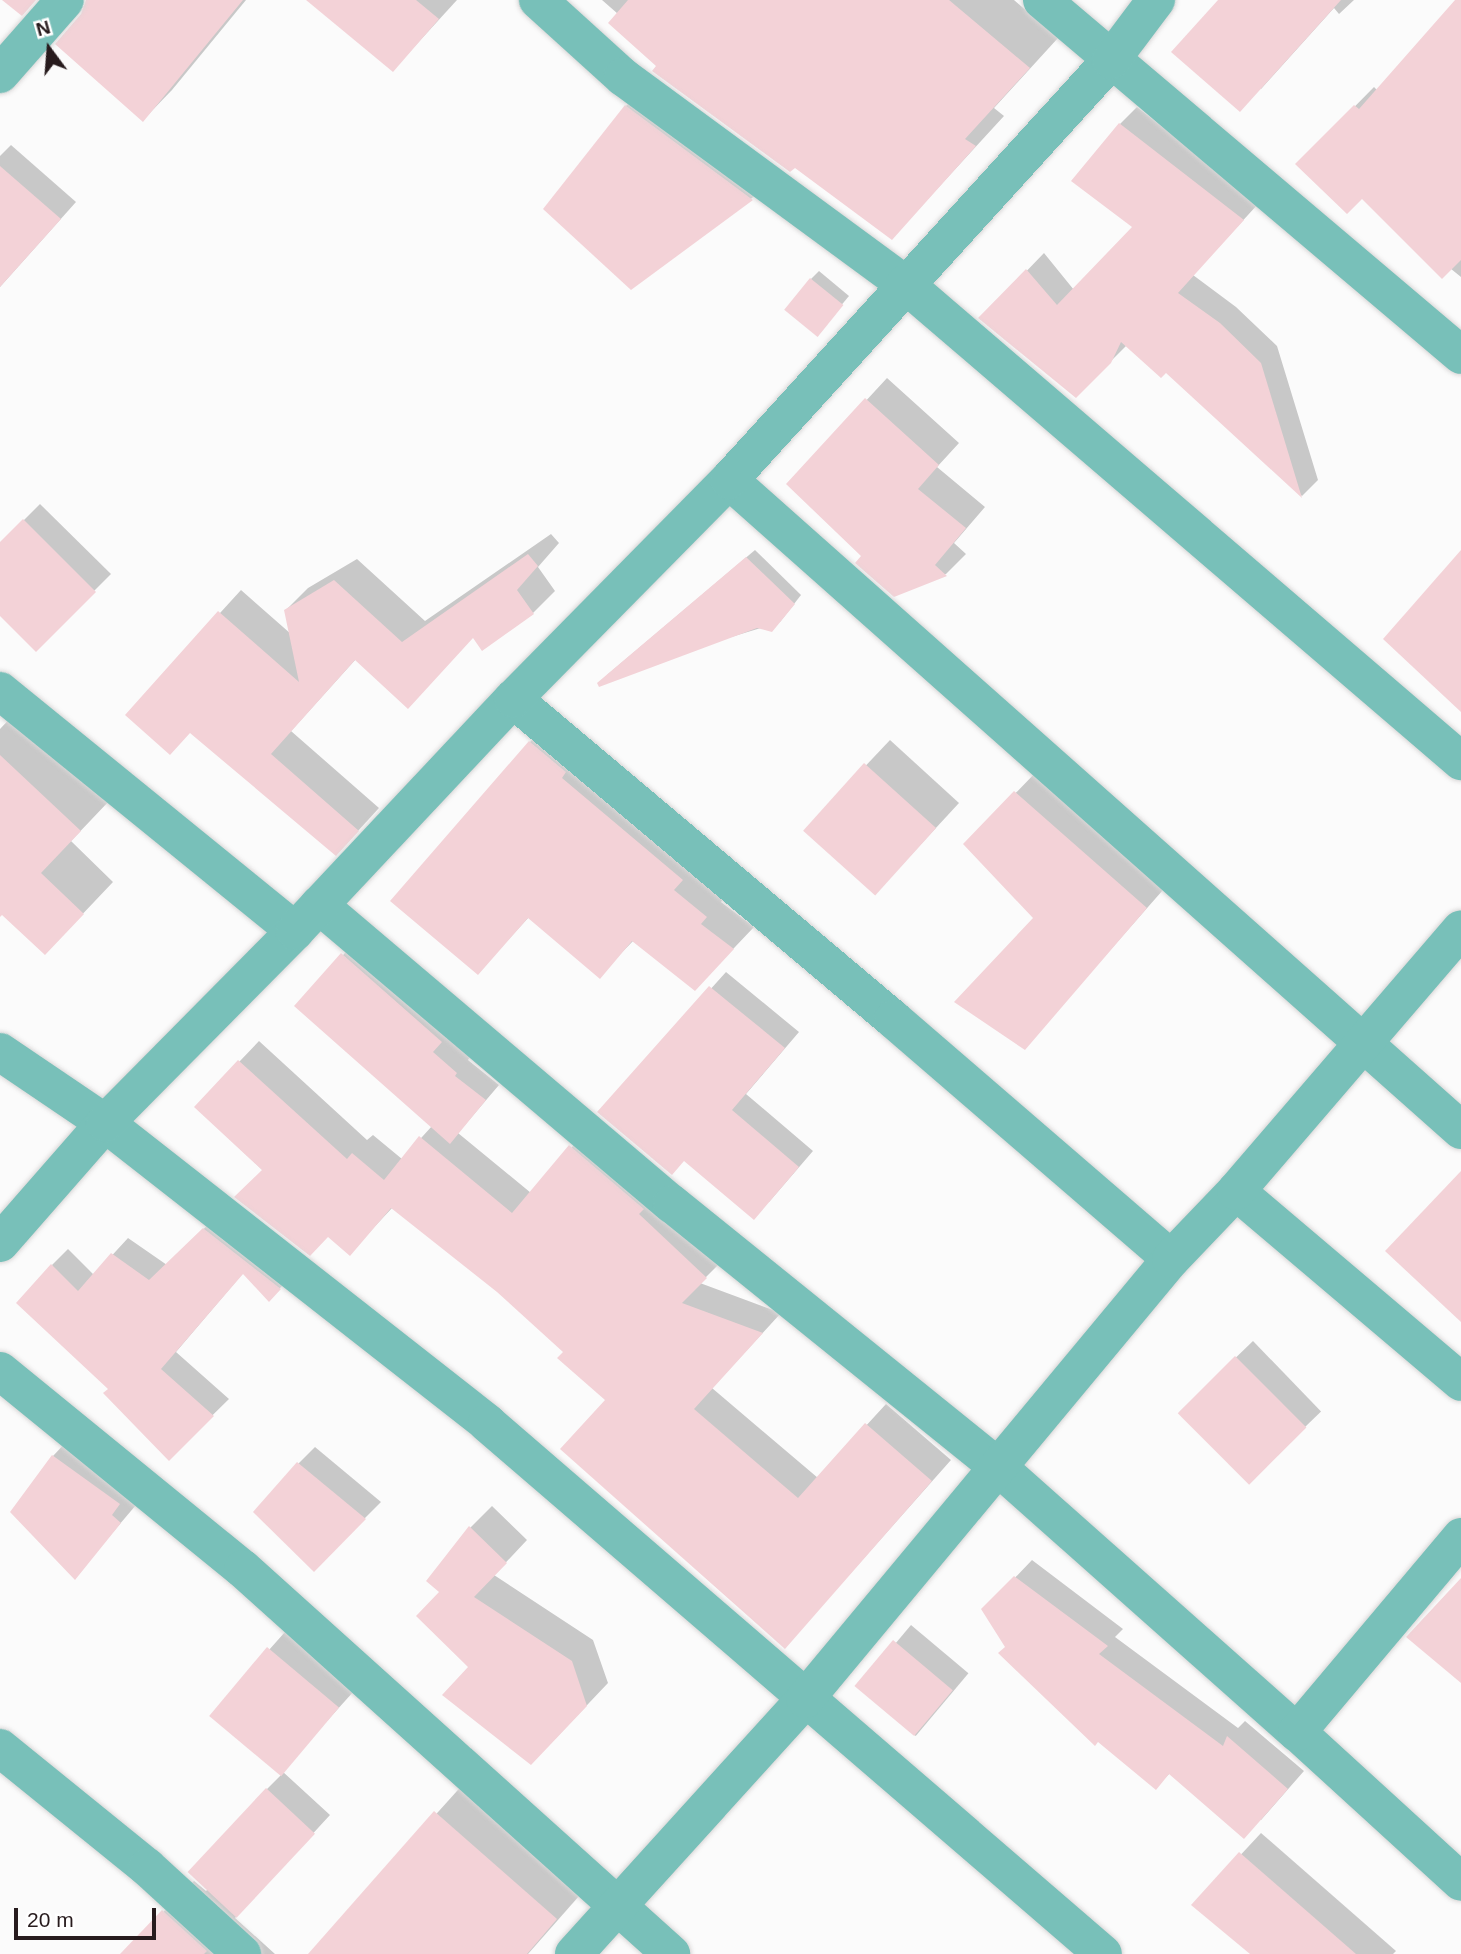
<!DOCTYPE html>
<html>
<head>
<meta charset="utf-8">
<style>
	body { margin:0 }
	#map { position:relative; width:1461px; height:1954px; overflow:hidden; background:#fbfbfb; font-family:Arial,sans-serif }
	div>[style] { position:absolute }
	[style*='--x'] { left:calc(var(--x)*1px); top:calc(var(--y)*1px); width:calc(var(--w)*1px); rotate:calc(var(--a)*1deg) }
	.shadow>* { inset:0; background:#0003; transform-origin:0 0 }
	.building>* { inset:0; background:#f3d2d7; transform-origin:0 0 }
	.roads { filter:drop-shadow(0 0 2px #d9d7d7) drop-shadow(0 0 2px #d9d7d7) }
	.minor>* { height:38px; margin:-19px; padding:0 19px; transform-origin:19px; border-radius:19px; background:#78c0b9 }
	span { translate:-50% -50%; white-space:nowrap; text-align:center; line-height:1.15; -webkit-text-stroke:6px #fff; paint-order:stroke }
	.north { position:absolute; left:14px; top:14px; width:70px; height:70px; -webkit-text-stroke:5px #fff; paint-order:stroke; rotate:344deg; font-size:19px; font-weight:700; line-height:28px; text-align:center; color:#271b1d }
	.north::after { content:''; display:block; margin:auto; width:24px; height:32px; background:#271b1d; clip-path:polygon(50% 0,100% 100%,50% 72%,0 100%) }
	.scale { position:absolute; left:14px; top:1908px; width:142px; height:32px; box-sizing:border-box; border:4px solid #271b1d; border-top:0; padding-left:9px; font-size:21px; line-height:24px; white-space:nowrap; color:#271b1d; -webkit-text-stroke:5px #fff; paint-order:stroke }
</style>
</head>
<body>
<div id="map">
	<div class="shadow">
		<div style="clip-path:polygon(88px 0,246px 0,172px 90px,143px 120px)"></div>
		<div style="clip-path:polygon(309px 0,457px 0,393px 70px)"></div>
		<div style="clip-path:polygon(602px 0,1014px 0,1058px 38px,994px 108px,1004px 116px,892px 238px,658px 66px,618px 14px)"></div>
		<div style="clip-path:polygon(1220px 0,1354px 0,1339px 14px,1334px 8px,1261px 89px)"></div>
		<div style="clip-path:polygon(1459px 0,1461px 0,1461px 277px,1362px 197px,1298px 164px,1374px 87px,1377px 90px)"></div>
		<div style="clip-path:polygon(642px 90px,768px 182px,752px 198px,631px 288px,626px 106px)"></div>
		<div style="clip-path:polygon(1137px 107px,1259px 203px,1193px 275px,1236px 307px,1277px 346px,1318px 480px,1302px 496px,1166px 371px,1127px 345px,1076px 396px,981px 318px,1044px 253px,1074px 290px,1134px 227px,1120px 124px)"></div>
		<div style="clip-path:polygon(11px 145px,76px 202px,0 287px,0 156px)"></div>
		<div style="clip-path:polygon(819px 271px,849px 296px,824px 326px,811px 279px)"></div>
		<div style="clip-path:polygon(887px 378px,959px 443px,937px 467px,985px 507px,954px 543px,966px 554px,946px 574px,894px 595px,864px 556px,789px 484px)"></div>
		<div style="clip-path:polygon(40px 504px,111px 574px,36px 649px,0 614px,0 544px)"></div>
		<div style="clip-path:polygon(551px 534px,559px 543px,538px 567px,555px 591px,533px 613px,474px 636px,356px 659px,291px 731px,379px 808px,358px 831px,191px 732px,127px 715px,241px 590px,291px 634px,286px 610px,308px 588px,357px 559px,425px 621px)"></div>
		<div style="clip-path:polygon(755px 550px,801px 595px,780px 622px,607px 675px)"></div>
		<div style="clip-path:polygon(17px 711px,111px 799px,71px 841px,113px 882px,76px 921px,0 910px,0 729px)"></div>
		<div style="clip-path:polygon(551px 721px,727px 895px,721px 902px,754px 927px,716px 967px,634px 940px,599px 976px,529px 917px,478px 973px,530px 742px)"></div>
		<div style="clip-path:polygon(890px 740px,959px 803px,898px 869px,805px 830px)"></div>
		<div style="clip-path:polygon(1040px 768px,1170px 882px,1024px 1048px,1036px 918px,966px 844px)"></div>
		<div style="clip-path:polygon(357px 940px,470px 1057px,468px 1060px,499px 1085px,458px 1133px,531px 1193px,590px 1127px,726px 1257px,700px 1283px,781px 1313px,712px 1388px,818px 1478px,886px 1404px,951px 1460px,785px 1647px,607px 1400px,565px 1351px,498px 1291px,393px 1207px,350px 1253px,196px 1107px,259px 1041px,367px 1140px,373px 1135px,402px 1159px,432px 1126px,296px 1006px)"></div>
		<div style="clip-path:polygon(726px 972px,799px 1032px,746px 1094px,813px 1151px,769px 1202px,600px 1112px)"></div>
		<div style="clip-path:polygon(220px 1213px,285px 1283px,269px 1299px,244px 1272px,176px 1352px,229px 1399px,169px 1458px,110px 1389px,52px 1265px,68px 1249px,94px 1275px,128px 1238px,167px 1265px)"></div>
		<div style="left:1253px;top:1341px;width:98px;height:102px;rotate:46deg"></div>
		<div style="clip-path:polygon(69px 1439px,136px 1505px,75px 1577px,53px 1456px)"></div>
		<div style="clip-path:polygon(315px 1447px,381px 1502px,314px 1569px,298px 1464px)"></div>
		<div style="clip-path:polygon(492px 1506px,527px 1540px,494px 1575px,593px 1640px,608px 1683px,553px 1741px,470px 1667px,470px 1528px)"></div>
		<div style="clip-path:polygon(1032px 1560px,1123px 1629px,1115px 1637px,1238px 1728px,1245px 1721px,1304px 1771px,1261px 1820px,1170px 1773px,1155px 1788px,1007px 1646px,984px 1610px)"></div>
		<div style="left:911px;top:1625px;width:75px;height:82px;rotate:40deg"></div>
		<div style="clip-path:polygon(285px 1632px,354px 1691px,282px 1771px,330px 1815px,235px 1918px,275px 1954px,122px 1954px,194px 1881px,206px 1891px,208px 1889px,267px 1789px,281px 1775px,211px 1715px)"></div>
		<div style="clip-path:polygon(466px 1781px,587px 1887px,528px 1954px,310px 1954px)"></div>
		<div style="clip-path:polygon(1261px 1833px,1396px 1951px,1393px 1954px,1253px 1954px,1194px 1905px)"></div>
	</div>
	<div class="building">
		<div style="clip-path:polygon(2px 0,36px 0,22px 16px)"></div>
		<div style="clip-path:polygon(86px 0,243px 0,143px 122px,55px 44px,81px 14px)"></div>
		<div style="clip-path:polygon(306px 0,416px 0,439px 19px,393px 72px)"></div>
		<div style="clip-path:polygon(628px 0,949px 0,1030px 68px,965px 139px,976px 146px,892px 240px,795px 168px,790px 172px,652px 71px,656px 66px,608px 23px)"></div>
		<div style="clip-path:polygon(1218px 0,1341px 0,1240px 112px,1171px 52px)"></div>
		<div style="clip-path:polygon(1455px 0,1461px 0,1461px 260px,1442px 279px,1362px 199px,1347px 214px,1295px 164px,1354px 105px,1359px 109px)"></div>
		<div style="clip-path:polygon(625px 105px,753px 200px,631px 290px,543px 209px)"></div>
		<div style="clip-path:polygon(1119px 123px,1244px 220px,1178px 293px,1220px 323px,1261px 363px,1302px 498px,1166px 373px,1161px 378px,1121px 342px,1111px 363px,1076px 398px,978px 318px,1026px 269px,1057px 305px,1132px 227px,1071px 181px)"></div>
		<div style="clip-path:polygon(0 166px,61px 219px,0 287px)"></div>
		<div style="left:810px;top:278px;width:43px;height:41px;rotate:39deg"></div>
		<div style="clip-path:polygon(865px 398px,939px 465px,918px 489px,966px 528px,935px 565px,947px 576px,894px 597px,855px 563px,861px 556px,786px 484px)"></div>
		<div style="clip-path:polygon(23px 519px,96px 592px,36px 652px,0 616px,0 542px)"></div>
		<div style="clip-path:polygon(1461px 550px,1461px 712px,1383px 639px)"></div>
		<div style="clip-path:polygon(528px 554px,538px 566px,517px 590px,534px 614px,482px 651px,473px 638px,408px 709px,355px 660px,271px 754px,359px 831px,336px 856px,190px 733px,170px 755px,125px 715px,218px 611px,299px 682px,284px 610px,334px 580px,402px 642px)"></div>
		<div style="clip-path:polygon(746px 557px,795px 604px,772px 632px,757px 628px,599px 687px,597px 683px)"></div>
		<div style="clip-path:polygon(529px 741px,566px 772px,562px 778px,683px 880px,674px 890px,707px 917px,701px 924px,734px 949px,695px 991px,632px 941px,600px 979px,528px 918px,478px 975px,390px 901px)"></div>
		<div style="clip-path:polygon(0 755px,81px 831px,41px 873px,84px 914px,45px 955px,2px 915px,0 917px)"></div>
		<div style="left:864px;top:763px;width:97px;height:91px;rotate:42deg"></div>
		<div style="clip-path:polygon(1014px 791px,1147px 908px,1025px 1050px,954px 1002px,1033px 918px,963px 844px)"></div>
		<div style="clip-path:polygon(341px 953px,442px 1042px,433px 1052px,457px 1073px,455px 1076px,486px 1100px,450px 1144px,294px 1006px)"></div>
		<div style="clip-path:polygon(709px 986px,785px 1048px,732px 1110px,799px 1167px,754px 1220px,684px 1161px,672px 1175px,597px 1112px)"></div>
		<div style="clip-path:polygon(238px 1060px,347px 1159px,352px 1153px,384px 1180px,419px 1136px,512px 1213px,569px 1145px,644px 1209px,639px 1214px,707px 1278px,682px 1303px,763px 1333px,694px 1409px,798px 1498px,865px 1423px,932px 1481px,785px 1649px,560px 1449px,605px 1400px,557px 1358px,563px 1352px,497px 1292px,391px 1208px,350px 1256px,328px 1237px,310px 1256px,234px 1197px,262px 1170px,194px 1107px)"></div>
		<div style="clip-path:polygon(1461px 1171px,1461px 1322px,1385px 1251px)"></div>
		<div style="clip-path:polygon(203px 1228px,281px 1289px,269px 1302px,243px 1274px,161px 1369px,214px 1416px,169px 1461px,103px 1393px,108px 1389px,16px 1303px,51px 1264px,78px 1291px,111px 1253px,149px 1280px)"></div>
		<div style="left:1235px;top:1356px;width:101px;height:81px;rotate:45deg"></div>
		<div style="clip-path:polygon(52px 1455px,120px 1504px,112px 1515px,121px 1523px,75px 1580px,10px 1512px)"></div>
		<div style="clip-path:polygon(297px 1462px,366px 1519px,314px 1572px,253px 1512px)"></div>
		<div style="clip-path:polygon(469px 1526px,507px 1563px,474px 1597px,572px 1661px,587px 1706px,531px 1765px,442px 1695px,468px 1667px,416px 1616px,439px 1592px,426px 1581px)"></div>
		<div style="clip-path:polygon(1014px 1576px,1108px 1646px,1099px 1654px,1223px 1746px,1227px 1736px,1288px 1789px,1244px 1839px,1169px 1774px,1156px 1790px,1098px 1742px,1095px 1746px,998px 1653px,1005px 1647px,981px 1609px)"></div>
		<div style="clip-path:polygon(1461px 1578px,1461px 1683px,1406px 1637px)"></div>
		<div style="left:893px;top:1640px;width:78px;height:60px;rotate:40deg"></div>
		<div style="left:267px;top:1647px;width:94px;height:90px;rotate:40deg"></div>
		<div style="left:266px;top:1788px;width:67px;height:115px;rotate:43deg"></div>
		<div style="clip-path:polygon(434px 1811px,557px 1919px,527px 1954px,308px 1954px)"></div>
		<div style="clip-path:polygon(1239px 1852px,1356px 1954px,1250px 1954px,1191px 1905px)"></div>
		<div style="clip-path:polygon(162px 1910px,207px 1951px,204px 1954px,120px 1954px)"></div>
	</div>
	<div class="roads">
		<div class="minor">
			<div style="--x:538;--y:0;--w:115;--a:42.2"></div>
			<div style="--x:623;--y:77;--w:350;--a:36.3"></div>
			<div style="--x:905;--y:284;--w:733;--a:40.63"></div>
			<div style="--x:1042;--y:0;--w:549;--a:40.27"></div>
			<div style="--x:0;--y:74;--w:98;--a:-48.7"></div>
			<div style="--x:729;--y:480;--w:979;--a:41.6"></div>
			<div style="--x:0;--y:691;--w:380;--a:39.1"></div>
			<div style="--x:513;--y:699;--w:497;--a:40.1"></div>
			<div style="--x:893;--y:1019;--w:367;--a:40.8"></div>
			<div style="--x:319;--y:905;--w:463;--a:40.3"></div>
			<div style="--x:672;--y:1204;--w:419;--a:38.9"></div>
			<div style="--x:998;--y:1467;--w:400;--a:41.6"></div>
			<div style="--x:1297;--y:1732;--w:222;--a:42.4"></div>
			<div style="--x:0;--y:1052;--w:127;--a:34.1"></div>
			<div style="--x:105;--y:1123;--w:486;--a:38.1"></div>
			<div style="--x:487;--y:1423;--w:813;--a:40.76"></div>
			<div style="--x:1236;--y:1191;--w:295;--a:40.3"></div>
			<div style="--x:0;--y:1243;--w:159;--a:-48.8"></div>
			<div style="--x:105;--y:1123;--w:270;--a:-45.3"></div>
			<div style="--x:295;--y:931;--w:318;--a:-46.8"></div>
			<div style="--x:513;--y:699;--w:308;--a:-45.4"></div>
			<div style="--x:729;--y:480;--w:568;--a:-47.71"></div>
			<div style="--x:1111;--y:60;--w:75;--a:-53.1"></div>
			<div style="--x:0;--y:1371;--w:313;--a:39.2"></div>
			<div style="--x:243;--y:1569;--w:576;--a:41.97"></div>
			<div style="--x:1297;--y:1732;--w:255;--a:-49.9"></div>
			<div style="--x:0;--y:1748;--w:189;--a:39"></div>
			<div style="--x:147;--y:1867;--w:129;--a:42.5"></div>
			<div style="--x:574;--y:1954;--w:344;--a:-47.8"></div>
			<div style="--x:805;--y:1699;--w:572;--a:-50.25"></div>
			<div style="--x:1171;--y:1259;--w:94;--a:-46.3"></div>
			<div style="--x:1236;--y:1191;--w:345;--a:-49.3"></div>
		</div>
	</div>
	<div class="north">N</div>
	<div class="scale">20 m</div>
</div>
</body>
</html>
